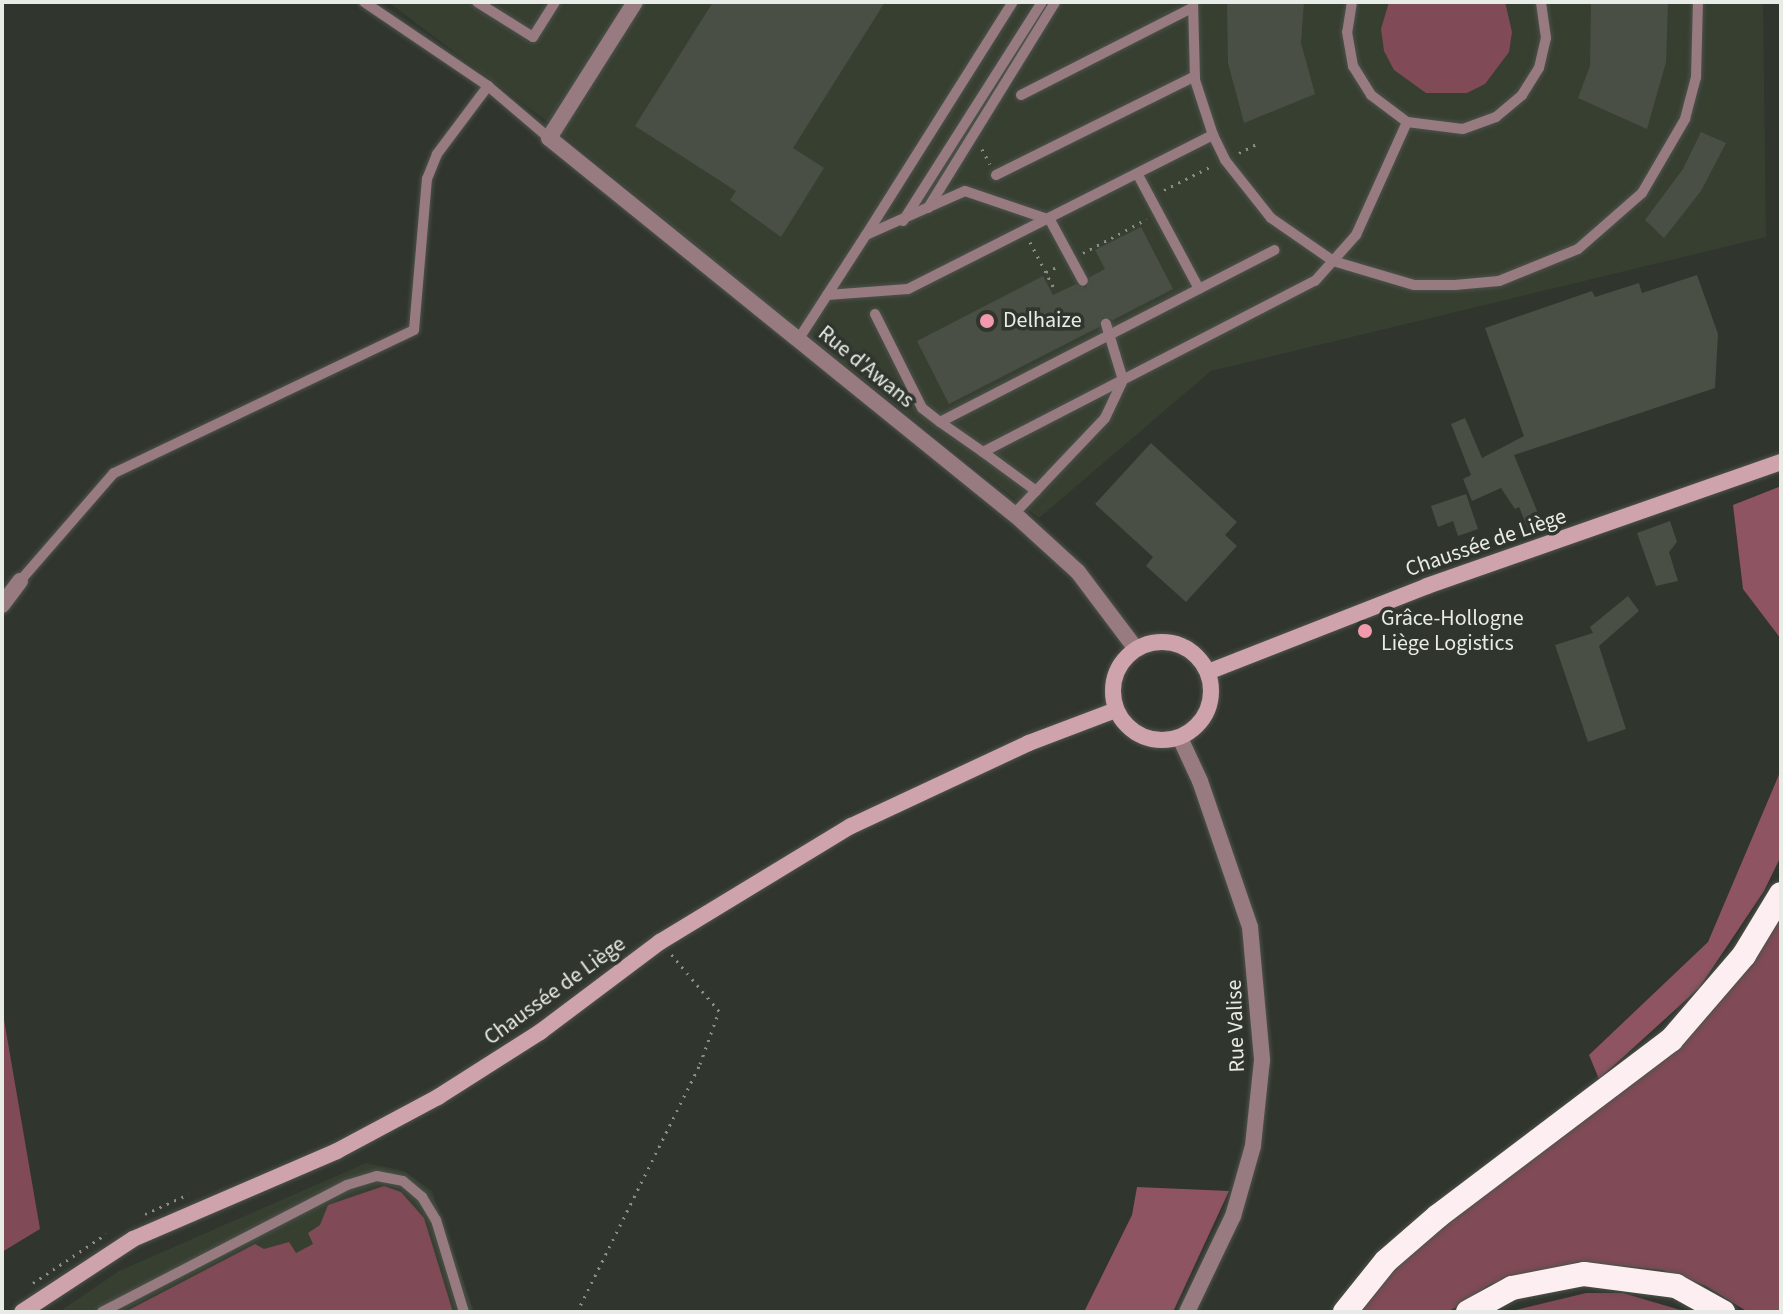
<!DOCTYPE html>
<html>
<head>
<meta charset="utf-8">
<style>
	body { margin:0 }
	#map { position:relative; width:1783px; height:1314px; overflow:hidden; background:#30352d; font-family:"Source Sans 3",sans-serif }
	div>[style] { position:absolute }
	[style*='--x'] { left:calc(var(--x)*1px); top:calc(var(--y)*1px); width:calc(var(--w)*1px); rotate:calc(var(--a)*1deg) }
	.built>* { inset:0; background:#373f31 }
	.green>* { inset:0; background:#804a56 }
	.forest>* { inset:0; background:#8e5461 }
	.building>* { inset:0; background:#494f45 }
	.path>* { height:3px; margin-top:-1.5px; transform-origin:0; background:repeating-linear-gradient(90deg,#8a8e87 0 2px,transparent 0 8px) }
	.roads { filter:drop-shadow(0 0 2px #4d524b) drop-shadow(0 0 2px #4d524b) }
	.service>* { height:10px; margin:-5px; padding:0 5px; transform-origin:5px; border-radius:5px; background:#977b80 }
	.minor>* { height:16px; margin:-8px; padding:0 8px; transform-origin:8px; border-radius:8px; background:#977b80 }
	.tertiary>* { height:16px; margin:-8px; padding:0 8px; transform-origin:8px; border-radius:8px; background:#977b80 }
	.secondary>* { height:16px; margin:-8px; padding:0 8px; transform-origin:8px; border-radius:8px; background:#cfa3ab }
	.secondary>.ring { margin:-8px; padding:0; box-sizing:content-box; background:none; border:16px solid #cfa3ab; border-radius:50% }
	.motorway>* { height:24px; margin:-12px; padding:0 12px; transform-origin:12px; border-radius:12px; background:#fdeff1 }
	.dots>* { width:22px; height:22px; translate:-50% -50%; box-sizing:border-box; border:4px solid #30352d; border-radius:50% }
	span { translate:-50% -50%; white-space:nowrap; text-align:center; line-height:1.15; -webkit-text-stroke:7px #30352d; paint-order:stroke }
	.poi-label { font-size:22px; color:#e8ece6 }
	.left { translate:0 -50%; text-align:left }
	.street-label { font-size:22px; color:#e8ece6 }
	.frame { position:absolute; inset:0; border:4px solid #e8ece6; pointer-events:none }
</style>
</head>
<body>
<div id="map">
	<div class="built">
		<div style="clip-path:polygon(388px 2px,1763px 2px,1766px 237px,1211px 371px,1039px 518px,753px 293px,549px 123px)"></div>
		<div style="clip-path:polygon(366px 1163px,404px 1171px,432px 1191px,474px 1312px,59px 1312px,119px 1271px)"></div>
	</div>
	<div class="green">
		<div style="clip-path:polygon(1389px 2px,1505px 2px,1512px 32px,1509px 52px,1485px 84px,1467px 93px,1426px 93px,1394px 70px,1384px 51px,1381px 29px)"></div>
		<div style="clip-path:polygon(1781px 911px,1781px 1312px,1748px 1312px,1706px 1286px,1662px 1270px,1579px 1262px,1491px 1284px,1448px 1312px,1350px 1312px,1393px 1263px,1645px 1072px)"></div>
		<div style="clip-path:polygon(2px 1008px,40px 1229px,2px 1252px)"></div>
		<div style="clip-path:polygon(384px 1186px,401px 1192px,424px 1218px,453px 1312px,125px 1312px,255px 1244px,264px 1249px,289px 1242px,296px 1253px,313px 1244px,308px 1233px,320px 1225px,328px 1205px)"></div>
		<div style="clip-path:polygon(1586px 1293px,1623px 1293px,1687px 1312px,1508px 1312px)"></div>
	</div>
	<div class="forest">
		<div style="clip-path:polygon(1781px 486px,1781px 639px,1743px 589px,1733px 505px)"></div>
		<div style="clip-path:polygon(1781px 770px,1781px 856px,1764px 891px,1699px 988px,1599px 1079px,1589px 1055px,1708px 942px)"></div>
		<div style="clip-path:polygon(1137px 1187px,1229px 1191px,1173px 1312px,1084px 1312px,1132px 1215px)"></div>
	</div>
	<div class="building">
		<div style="clip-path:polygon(713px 2px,885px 2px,793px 148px,824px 168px,781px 237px,730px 200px,736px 191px,635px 126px)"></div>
		<div style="clip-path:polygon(1227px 2px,1304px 2px,1301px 43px,1315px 94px,1244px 123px,1228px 63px)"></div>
		<div style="clip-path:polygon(1591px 2px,1668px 2px,1666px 62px,1647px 129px,1578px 98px,1590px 66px)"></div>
		<div style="clip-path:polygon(1701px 132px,1726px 143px,1701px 191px,1664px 238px,1645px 220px,1683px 169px)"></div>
		<div style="clip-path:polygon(1141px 227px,1173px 289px,1113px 320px,1103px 317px,1099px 327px,949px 404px,917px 341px,1043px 276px,1053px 295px,1076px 284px,1086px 288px,1090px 277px,1105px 269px,1095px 250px)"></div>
		<div style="clip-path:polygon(1697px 275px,1718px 334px,1715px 388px,1514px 455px,1542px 523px,1528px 529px,1519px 507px,1515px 509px,1501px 488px,1472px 501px,1463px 479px,1471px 475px,1451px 424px,1465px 418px,1482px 458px,1524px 436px,1485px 328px,1592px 291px,1595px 297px,1639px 283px,1642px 293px)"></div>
		<div style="clip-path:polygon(1151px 443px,1237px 522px,1225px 535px,1237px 546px,1186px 602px,1146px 566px,1153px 557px,1095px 504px)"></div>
		<div style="clip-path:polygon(1466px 494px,1478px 529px,1458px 536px,1453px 521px,1438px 527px,1431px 506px)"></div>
		<div style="clip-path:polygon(1670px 521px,1677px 542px,1669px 552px,1678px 581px,1656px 586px,1637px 533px)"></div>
		<div style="clip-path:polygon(1628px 596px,1639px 611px,1599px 646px,1626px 729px,1588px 742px,1555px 645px,1593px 633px,1590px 627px)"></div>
	</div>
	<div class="path">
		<div style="--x:982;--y:149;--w:17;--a:62"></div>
		<div style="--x:1239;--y:153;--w:20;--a:-27"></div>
		<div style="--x:1164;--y:190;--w:56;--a:-26.6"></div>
		<div style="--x:1030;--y:242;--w:54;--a:62.5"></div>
		<div style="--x:1083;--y:253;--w:72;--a:-28"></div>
		<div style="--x:1046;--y:272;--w:14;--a:-25"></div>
		<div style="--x:145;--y:1214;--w:48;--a:-24.4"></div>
		<div style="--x:33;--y:1283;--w:88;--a:-33.9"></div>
		<div style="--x:577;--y:1312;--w:277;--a:-63.6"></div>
		<div style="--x:700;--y:1064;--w:56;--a:-70.3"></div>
		<div style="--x:719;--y:1011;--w:75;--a:-130.1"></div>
	</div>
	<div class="roads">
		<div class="service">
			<div style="--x:364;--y:2;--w:150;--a:34.1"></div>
			<div style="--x:488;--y:86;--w:80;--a:40.4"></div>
			<div style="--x:477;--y:2;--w:66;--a:32"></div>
			<div style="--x:533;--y:37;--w:41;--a:-57.8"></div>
			<div style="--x:1193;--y:2;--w:78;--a:88.5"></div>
			<div style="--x:1195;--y:80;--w:58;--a:71.9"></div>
			<div style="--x:1213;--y:135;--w:28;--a:64"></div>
			<div style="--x:1225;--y:160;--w:74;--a:51.6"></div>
			<div style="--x:1271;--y:218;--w:75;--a:34.7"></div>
			<div style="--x:1333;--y:261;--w:84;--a:16.5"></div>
			<div style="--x:1414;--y:285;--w:41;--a:0"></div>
			<div style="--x:1455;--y:285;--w:44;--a:-5.2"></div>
			<div style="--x:1499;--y:281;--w:85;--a:-22.1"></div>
			<div style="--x:1578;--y:249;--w:85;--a:-41.2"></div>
			<div style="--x:1642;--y:193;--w:86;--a:-59.8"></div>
			<div style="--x:1685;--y:119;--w:43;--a:-75.3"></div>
			<div style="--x:1696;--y:77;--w:75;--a:-88.5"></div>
			<div style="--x:1352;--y:2;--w:30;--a:99"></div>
			<div style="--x:1347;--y:32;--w:35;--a:80"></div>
			<div style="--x:1353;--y:66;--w:34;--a:58"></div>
			<div style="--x:1371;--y:95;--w:45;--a:36.9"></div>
			<div style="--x:1407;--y:122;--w:56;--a:7.1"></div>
			<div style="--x:1463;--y:129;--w:35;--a:-20"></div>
			<div style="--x:1496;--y:117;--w:34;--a:-40"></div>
			<div style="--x:1522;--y:95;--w:32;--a:-58"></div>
			<div style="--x:1539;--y:68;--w:31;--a:-77"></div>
			<div style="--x:1546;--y:38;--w:36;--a:-98"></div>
			<div style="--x:1021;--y:95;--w:192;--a:-27"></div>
			<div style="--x:996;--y:175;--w:222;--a:-26.4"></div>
			<div style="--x:1138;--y:175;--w:129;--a:61.8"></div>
			<div style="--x:928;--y:208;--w:242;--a:-58.3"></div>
			<div style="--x:903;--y:221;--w:259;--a:-57.6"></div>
			<div style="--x:866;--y:235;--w:275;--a:-57.8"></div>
			<div style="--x:827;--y:295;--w:81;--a:-4.2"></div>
			<div style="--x:908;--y:289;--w:342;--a:-26.8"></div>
			<div style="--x:875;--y:314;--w:105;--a:63.4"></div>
			<div style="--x:922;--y:408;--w:23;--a:38"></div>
			<div style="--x:940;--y:422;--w:376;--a:-27.2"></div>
			<div style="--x:798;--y:340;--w:125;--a:-57.1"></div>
			<div style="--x:866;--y:235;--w:108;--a:-24"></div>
			<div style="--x:965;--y:191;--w:90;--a:18.8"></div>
			<div style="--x:1050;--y:220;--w:69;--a:61.6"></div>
			<div style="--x:940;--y:422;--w:52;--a:34.9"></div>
			<div style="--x:983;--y:452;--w:373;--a:-27.3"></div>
			<div style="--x:1315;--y:281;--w:62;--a:-48.3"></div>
			<div style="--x:1356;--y:235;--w:124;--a:-65.7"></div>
			<div style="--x:983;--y:452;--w:66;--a:36.3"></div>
			<div style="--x:1014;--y:514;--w:132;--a:-46.5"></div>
			<div style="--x:1105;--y:418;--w:42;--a:-64.7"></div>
			<div style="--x:1123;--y:380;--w:59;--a:-106.9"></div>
			<div style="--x:20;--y:581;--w:143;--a:-49"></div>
			<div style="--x:114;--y:473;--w:332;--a:-25.5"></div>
			<div style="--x:414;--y:330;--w:152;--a:-85.1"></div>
			<div style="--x:427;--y:179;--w:27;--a:-68"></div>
			<div style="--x:437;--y:154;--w:85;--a:-53.1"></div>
			<div style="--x:102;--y:1312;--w:276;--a:-27.4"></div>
			<div style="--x:347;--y:1185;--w:31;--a:-17"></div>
			<div style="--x:377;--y:1176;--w:26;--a:11"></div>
			<div style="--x:403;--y:1181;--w:25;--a:40"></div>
			<div style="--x:422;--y:1197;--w:27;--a:59"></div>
			<div style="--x:436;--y:1220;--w:96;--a:73.1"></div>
		</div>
		<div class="minor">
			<div style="--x:635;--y:2;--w:161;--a:122.3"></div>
			<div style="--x:549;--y:138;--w:607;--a:38.98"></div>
			<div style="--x:1021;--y:520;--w:77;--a:42.4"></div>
			<div style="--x:1078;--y:572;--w:96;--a:53"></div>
			<div style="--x:2;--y:605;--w:30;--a:-53"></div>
		</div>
		<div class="tertiary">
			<div style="--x:1180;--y:738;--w:47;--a:65.1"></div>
			<div style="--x:1200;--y:781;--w:154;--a:71.1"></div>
			<div style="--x:1250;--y:927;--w:134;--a:84.8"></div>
			<div style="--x:1262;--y:1060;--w:86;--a:96"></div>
			<div style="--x:1253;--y:1146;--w:73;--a:105.9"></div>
			<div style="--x:1233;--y:1216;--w:106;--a:115.6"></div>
		</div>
		<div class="secondary">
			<div class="ring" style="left:1113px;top:642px;width:82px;height:82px"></div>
			<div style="--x:1208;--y:672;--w:235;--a:-21.4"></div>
			<div style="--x:1427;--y:586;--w:375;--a:-19.3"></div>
			<div style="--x:22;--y:1312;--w:133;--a:-33.3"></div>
			<div style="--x:133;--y:1239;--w:222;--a:-23.3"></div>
			<div style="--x:337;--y:1151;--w:115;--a:-28.1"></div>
			<div style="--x:438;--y:1097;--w:121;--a:-32.5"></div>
			<div style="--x:540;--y:1032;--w:150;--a:-36.9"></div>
			<div style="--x:660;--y:942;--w:223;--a:-31.3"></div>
			<div style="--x:851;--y:826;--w:196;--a:-25"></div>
			<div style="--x:1029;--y:743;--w:93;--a:-20.8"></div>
		</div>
		<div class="motorway">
			<div style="--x:1345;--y:1312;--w:65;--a:-51.2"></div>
			<div style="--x:1386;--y:1261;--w:69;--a:-40.9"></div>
			<div style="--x:1438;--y:1216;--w:292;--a:-37.1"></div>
			<div style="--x:1671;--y:1040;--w:112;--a:-49.3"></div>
			<div style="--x:1744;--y:955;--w:71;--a:-58.8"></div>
			<div style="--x:1468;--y:1312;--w:50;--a:-28.6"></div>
			<div style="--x:1512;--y:1288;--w:73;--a:-11"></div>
			<div style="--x:1584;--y:1274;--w:93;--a:7.4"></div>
			<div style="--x:1676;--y:1286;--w:54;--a:29"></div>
		</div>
	</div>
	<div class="dots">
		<div style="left:987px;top:321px;background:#f29aad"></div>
		<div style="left:1365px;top:631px;background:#f29aad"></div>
	</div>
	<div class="poi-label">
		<span class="left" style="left:1003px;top:321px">Delhaize</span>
		<span class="left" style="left:1381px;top:631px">Grâce-Hollogne<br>Liège Logistics</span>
	</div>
	<div class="street-label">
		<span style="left:866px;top:367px;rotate:39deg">Rue d'Awans</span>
		<span style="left:1486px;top:543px;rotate:-19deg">Chaussée de Liège</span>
		<span style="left:555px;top:991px;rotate:-36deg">Chaussée de Liège</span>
		<span style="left:1236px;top:1026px;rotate:-92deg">Rue Valise</span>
	</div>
	<div class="frame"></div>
</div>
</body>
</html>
